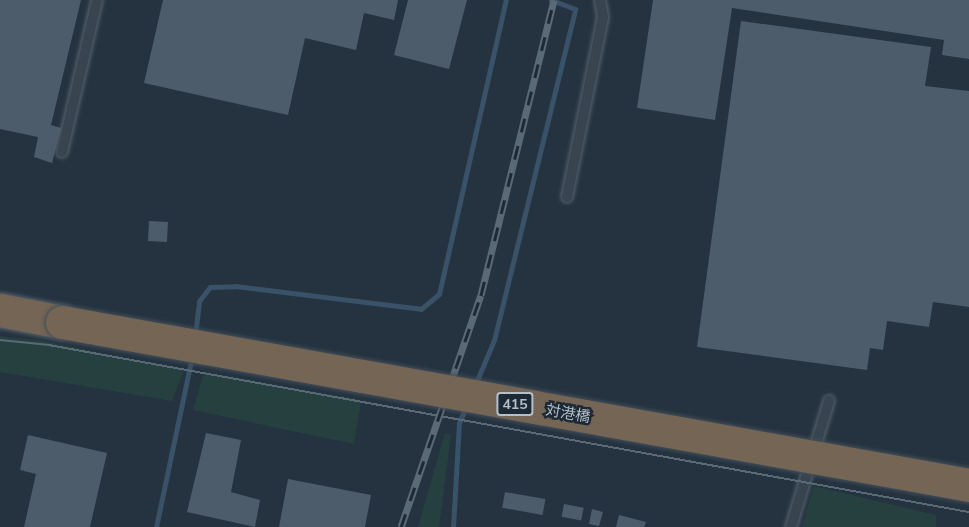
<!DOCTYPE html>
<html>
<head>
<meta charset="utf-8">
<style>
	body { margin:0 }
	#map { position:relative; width:969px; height:527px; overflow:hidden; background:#24333f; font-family:Mulish,"Noto Sans JP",sans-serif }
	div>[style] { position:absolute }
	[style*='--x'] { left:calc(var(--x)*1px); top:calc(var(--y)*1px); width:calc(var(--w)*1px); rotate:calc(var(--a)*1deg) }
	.green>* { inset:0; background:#264040 }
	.stream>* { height:5px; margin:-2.5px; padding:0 2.5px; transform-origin:2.5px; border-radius:2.5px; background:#395268 }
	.building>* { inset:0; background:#4d5c6a; transform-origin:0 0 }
	.roads { filter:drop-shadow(0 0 2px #56626d) drop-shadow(0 0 2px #56626d) }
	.lane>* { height:10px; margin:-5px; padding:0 5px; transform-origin:5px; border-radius:5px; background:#38444f }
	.highway>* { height:33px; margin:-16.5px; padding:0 16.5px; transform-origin:16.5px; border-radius:16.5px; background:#756555 }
	.tram>* { height:1.5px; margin:-0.75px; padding:0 0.75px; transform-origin:0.75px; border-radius:0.75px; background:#5a6976 }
	.rail>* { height:7px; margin-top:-3.5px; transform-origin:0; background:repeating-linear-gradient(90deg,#1d2934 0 14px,#5a6976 0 28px); box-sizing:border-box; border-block:2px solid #5a6976 }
	.bridges { filter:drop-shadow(0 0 2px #434f5a) drop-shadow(0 0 2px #434f5a) }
	.highway-bridge>* { height:33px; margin:-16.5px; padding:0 16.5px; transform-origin:16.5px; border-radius:16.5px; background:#756555 }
	span { translate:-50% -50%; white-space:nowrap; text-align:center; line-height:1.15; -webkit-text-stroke:5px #1d2934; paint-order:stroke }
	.shield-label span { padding:2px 4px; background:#1d2934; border:2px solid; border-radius:4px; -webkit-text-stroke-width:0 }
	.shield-label { font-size:14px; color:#b4bfca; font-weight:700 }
	.street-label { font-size:15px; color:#b4bfca }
</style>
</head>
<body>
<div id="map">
	<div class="green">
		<div style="clip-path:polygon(0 336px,44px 341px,184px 370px,172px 401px,0 372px)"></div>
		<div style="clip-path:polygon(204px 372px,361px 400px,354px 444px,193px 410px)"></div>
		<div style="clip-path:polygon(445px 433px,451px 435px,439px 527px,418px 527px)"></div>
		<div style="clip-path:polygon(814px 486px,936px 515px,936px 527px,802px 527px)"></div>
	</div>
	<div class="stream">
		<div style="--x:195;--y:335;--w:34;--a:-83"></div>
		<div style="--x:199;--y:301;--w:18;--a:-52"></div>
		<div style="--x:210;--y:287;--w:25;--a:-2"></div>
		<div style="--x:235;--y:286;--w:187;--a:7"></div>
		<div style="--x:421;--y:309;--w:23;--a:-40"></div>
		<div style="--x:439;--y:294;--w:302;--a:-77.2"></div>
		<div style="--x:475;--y:385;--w:49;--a:-67.1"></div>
		<div style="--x:494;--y:340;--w:341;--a:-76.2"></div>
		<div style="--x:575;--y:9;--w:26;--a:-159"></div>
		<div style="--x:156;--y:527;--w:175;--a:-78.1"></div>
		<div style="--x:453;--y:527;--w:104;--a:-86.7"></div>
		<div style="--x:459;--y:423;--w:21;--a:-67"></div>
	</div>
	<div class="building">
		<div style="clip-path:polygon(0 0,81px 0,51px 125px,61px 128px,52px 163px,34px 157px,38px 137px,0 129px)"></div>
		<div style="clip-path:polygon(163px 0,398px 0,394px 20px,364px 13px,356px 50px,305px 38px,288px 115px,144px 83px)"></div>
		<div style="clip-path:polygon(408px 0,467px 0,449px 69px,394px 55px)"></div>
		<div style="clip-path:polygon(653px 0,969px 0,969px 59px,942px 55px,944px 40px,732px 8px,715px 120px,637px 108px)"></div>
		<div style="clip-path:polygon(741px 21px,931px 47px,925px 86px,969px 91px,969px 307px,933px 302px,929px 327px,887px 321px,883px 350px,870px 348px,867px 370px,697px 347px)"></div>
		<div style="left:149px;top:221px;width:19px;height:20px;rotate:3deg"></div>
		<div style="clip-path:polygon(206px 433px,241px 440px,231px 492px,260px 500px,255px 527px,187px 512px)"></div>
		<div style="clip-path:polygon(28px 435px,107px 453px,90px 527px,24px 527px,36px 474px,20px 470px)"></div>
		<div style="clip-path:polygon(288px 479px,371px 495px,365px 527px,279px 527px)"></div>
		<div style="left:505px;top:492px;width:41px;height:16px;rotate:10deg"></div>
		<div style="left:564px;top:504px;width:20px;height:13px;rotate:11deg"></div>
		<div style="clip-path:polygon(592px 509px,603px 512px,599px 526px,589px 524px)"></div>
		<div style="clip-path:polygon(619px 515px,646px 522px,644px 527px,616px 527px)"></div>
	</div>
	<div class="roads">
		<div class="lane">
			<div style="--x:62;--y:152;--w:156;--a:-77"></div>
			<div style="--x:567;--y:197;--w:184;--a:-78.7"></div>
			<div style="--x:603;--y:17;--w:17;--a:-100"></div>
			<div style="--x:791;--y:527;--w:132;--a:-73.2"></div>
		</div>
		<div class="highway">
			<div style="--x:0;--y:310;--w:63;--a:11"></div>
		</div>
	</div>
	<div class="tram">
		<div style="--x:0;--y:340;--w:49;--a:5.8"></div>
		<div style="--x:49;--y:345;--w:935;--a:10.29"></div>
	</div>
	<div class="rail">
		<div style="--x:401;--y:527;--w:245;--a:-71"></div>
		<div style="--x:481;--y:295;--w:304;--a:-76.1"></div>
	</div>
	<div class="bridges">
		<div class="highway-bridge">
			<div style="--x:62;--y:322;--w:922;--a:10.19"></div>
		</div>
	</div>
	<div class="shield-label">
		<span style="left:515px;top:404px">415</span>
	</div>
	<div class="street-label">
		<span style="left:568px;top:413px;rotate:10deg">対港橋</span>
	</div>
</div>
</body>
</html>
